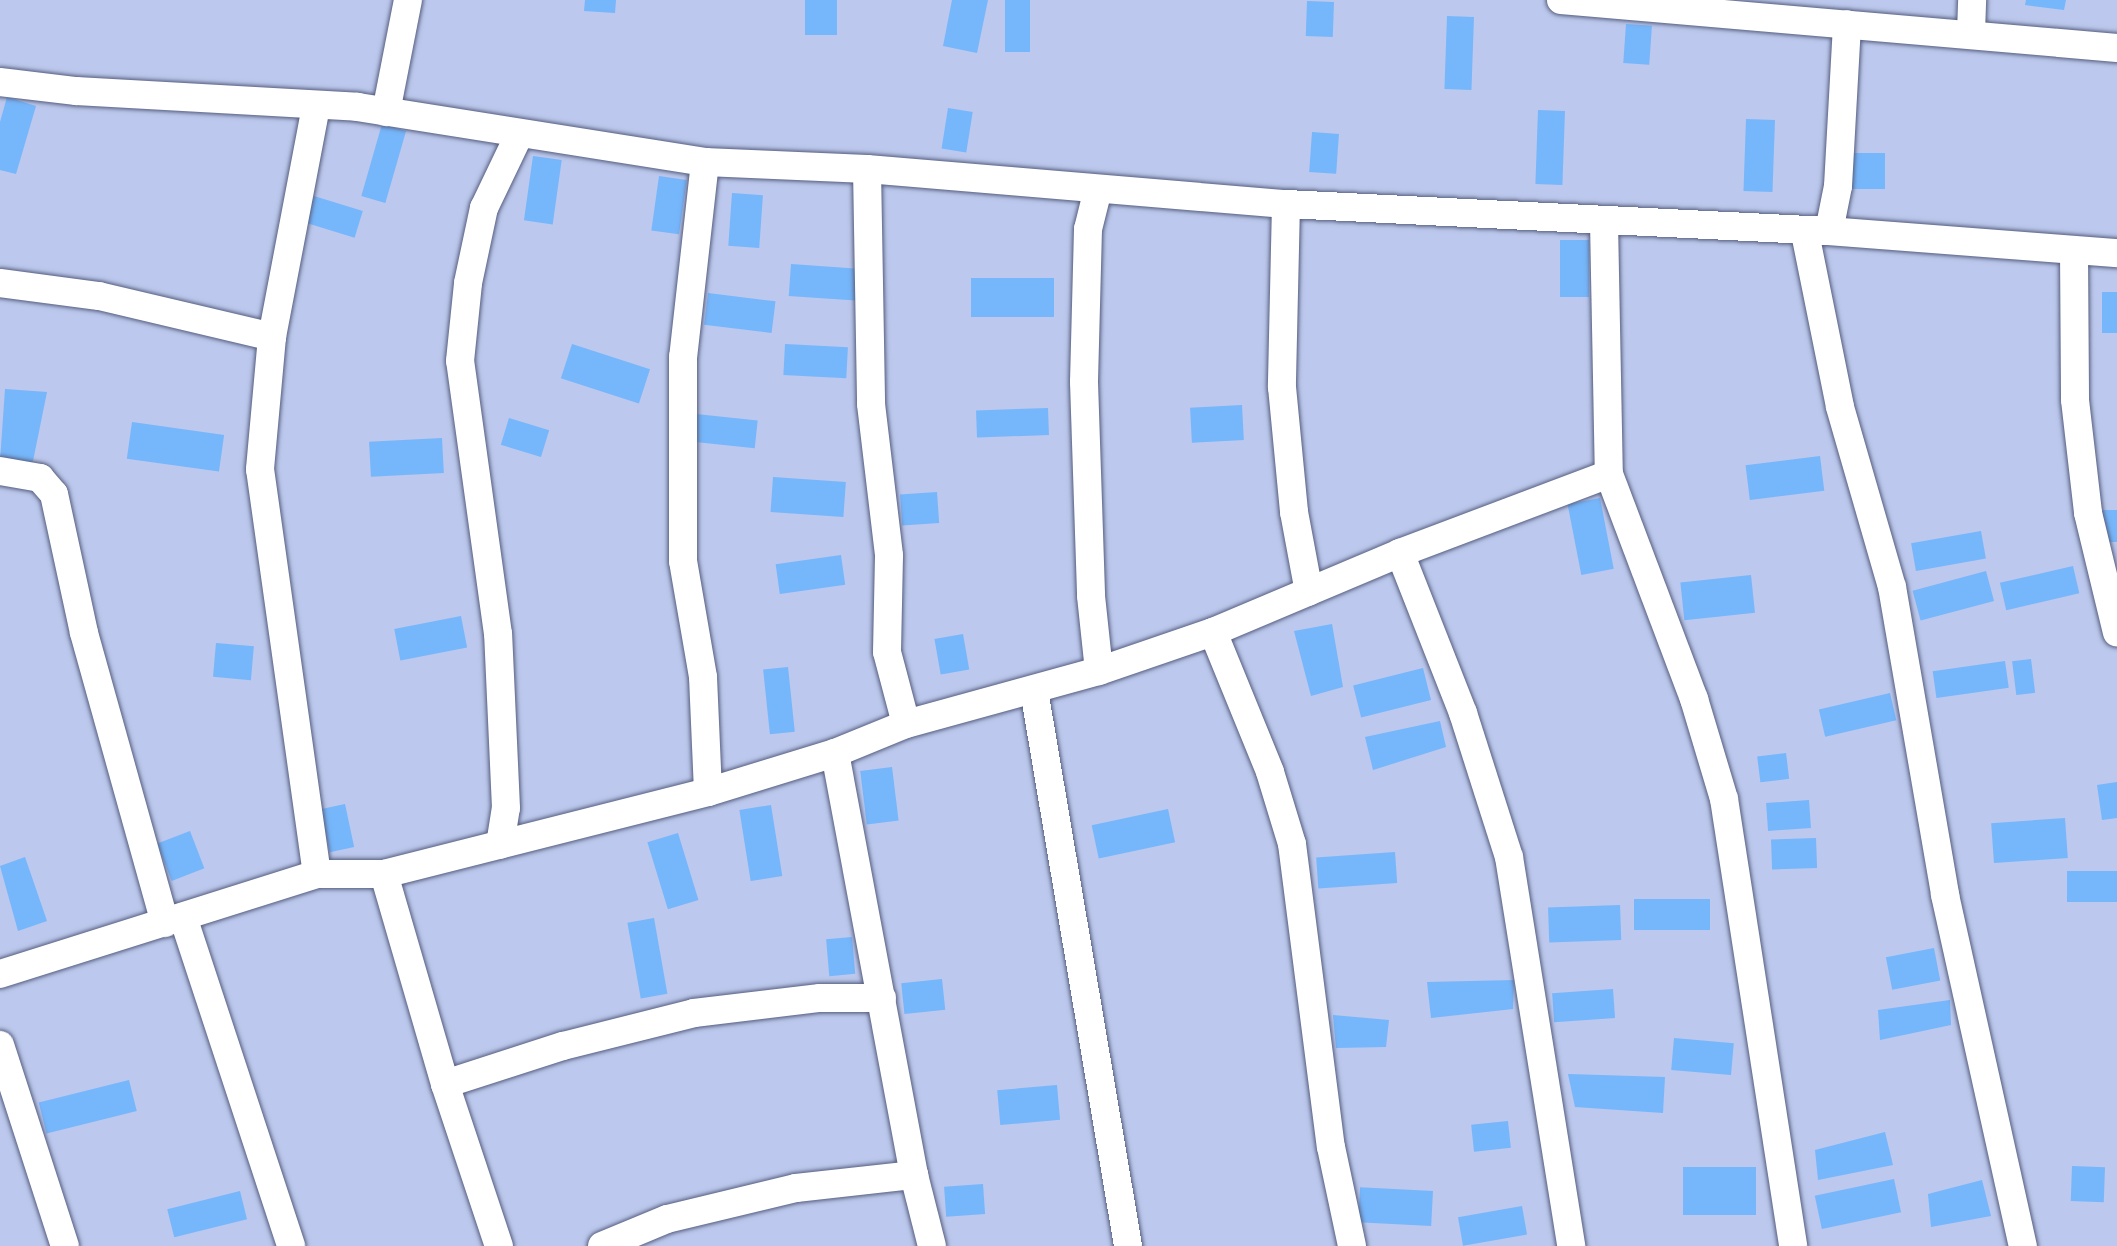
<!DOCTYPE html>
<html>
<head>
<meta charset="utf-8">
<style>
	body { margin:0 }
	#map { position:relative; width:2117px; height:1246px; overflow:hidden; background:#bcc8ed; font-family:"IBM Plex Sans",sans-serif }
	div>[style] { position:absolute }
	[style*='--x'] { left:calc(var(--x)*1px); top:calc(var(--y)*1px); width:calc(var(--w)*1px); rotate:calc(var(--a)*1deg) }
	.building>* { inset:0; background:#76b6fb; transform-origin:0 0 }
	.roads { filter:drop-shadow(0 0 2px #555e7f) drop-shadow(0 0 2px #555e7f) }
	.minor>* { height:28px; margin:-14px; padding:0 14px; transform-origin:14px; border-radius:14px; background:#fff }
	span { translate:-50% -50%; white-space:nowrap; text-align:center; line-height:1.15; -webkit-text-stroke:9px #bcc8ed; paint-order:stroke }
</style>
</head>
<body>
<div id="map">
	<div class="building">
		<div style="clip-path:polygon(585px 0,616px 0,615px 13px,584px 11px)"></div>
		<div style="left:805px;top:0;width:32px;height:35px"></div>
		<div style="clip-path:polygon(952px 0,988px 0,977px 53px,943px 46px)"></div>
		<div style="left:1005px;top:0;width:25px;height:52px"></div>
		<div style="clip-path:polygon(2026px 0,2066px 0,2064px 10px,2025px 5px)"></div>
		<div style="left:1307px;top:1px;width:27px;height:35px;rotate:2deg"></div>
		<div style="left:1447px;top:16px;width:27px;height:73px;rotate:2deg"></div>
		<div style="left:1626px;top:24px;width:26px;height:39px;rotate:4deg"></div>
		<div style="clip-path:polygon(7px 97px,36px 106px,16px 174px,0 170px,0 122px)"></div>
		<div style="left:948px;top:108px;width:25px;height:41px;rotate:9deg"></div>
		<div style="left:1538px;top:110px;width:27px;height:74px;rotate:2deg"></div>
		<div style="left:1746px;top:119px;width:29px;height:72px;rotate:2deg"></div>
		<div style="left:382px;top:124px;width:25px;height:75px;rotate:16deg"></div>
		<div style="left:1312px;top:132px;width:27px;height:40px;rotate:4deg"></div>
		<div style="left:1851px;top:153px;width:34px;height:36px"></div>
		<div style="left:533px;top:156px;width:29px;height:65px;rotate:8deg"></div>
		<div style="left:659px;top:176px;width:28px;height:55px;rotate:8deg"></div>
		<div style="left:732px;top:193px;width:31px;height:53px;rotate:4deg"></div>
		<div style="left:314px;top:196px;width:51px;height:28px;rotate:17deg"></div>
		<div style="left:1560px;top:240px;width:29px;height:57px"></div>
		<div style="left:791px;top:264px;width:71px;height:32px;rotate:4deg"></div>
		<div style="left:971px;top:278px;width:83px;height:39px"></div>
		<div style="left:2117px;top:292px;width:41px;height:15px;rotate:90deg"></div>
		<div style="left:708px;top:293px;width:68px;height:32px;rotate:7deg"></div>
		<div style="left:572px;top:344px;width:82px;height:36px;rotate:18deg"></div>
		<div style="left:785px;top:344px;width:63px;height:31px;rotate:3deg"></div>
		<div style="clip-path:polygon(5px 389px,47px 392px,32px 466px,0 461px)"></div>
		<div style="left:1242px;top:405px;width:35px;height:52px;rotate:87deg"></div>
		<div style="left:1048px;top:408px;width:27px;height:72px;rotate:88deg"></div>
		<div style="left:696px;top:414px;width:62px;height:28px;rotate:6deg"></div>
		<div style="left:509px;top:418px;width:42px;height:28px;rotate:17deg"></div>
		<div style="left:132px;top:422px;width:93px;height:37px;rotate:8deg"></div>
		<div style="left:442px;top:438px;width:35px;height:73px;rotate:87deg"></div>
		<div style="left:1820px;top:456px;width:35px;height:75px;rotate:83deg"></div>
		<div style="left:773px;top:477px;width:73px;height:35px;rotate:4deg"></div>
		<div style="left:937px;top:492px;width:31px;height:37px;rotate:86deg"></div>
		<div style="left:1600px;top:498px;width:72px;height:33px;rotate:79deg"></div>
		<div style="left:2117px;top:510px;width:32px;height:14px;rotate:90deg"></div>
		<div style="left:1981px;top:531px;width:28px;height:71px;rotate:80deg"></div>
		<div style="left:841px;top:555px;width:30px;height:66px;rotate:82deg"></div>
		<div style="left:2073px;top:566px;width:28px;height:75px;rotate:77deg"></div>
		<div style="left:1986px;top:571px;width:31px;height:76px;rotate:75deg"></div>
		<div style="left:1751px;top:575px;width:38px;height:71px;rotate:84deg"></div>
		<div style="left:461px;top:616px;width:32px;height:68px;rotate:79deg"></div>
		<div style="clip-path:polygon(1332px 624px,1343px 687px,1311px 696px,1294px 631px)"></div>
		<div style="left:963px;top:634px;width:36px;height:29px;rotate:80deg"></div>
		<div style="left:216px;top:643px;width:38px;height:34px;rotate:5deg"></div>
		<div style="left:2031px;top:659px;width:34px;height:19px;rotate:83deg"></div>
		<div style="left:2005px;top:661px;width:27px;height:73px;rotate:82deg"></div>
		<div style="left:788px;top:667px;width:65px;height:25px;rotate:84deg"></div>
		<div style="left:1423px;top:668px;width:33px;height:72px;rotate:76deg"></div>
		<div style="left:1890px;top:693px;width:28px;height:73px;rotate:77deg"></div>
		<div style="clip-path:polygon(1440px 721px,1446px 747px,1373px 770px,1365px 737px)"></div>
		<div style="left:1786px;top:753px;width:26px;height:29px;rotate:83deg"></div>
		<div style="left:892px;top:767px;width:54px;height:32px;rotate:83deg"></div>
		<div style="clip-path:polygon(2117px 782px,2117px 818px,2102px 820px,2097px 785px)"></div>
		<div style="left:1809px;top:800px;width:28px;height:43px;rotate:86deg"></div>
		<div style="left:345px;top:804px;width:44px;height:25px;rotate:78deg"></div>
		<div style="left:771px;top:805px;width:72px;height:32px;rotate:81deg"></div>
		<div style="left:1168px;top:809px;width:34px;height:78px;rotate:78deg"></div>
		<div style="left:2065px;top:818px;width:40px;height:74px;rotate:86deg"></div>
		<div style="left:190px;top:831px;width:40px;height:35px;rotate:69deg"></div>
		<div style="left:678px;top:833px;width:70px;height:32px;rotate:73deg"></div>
		<div style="left:1816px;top:838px;width:30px;height:45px;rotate:88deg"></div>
		<div style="left:1395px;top:852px;width:31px;height:79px;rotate:86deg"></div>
		<div style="clip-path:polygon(25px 857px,47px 921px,18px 931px,0 866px)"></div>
		<div style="left:2117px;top:871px;width:31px;height:50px;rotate:90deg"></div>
		<div style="left:1710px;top:899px;width:31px;height:76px;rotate:90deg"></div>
		<div style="left:1620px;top:905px;width:35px;height:72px;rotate:88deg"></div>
		<div style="left:654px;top:918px;width:77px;height:27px;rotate:80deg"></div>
		<div style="left:852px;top:937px;width:37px;height:26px;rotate:85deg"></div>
		<div style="left:1934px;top:948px;width:33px;height:49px;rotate:79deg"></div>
		<div style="left:942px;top:979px;width:31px;height:41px;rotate:84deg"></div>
		<div style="clip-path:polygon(1514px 980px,1513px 1009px,1431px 1018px,1427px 982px)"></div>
		<div style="left:1613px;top:989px;width:29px;height:61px;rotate:86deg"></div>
		<div style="clip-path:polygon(1950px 1000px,1951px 1025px,1880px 1040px,1878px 1010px)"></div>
		<div style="clip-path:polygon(1333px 1015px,1389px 1020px,1386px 1047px,1336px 1048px)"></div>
		<div style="left:1674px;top:1038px;width:60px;height:32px;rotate:5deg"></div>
		<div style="clip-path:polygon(1568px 1074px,1665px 1077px,1663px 1113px,1575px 1107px)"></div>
		<div style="left:129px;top:1080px;width:32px;height:93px;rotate:76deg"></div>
		<div style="left:1057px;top:1085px;width:35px;height:60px;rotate:85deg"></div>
		<div style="left:1508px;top:1121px;width:27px;height:37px;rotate:84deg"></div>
		<div style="clip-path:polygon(1885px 1132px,1893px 1165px,1818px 1180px,1815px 1150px)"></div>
		<div style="left:2072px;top:1166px;width:33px;height:35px;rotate:2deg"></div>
		<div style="left:1756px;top:1167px;width:48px;height:73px;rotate:90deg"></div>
		<div style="left:1894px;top:1179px;width:34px;height:81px;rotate:78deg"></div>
		<div style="clip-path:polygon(1982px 1180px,1991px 1216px,1931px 1227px,1928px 1194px)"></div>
		<div style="left:983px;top:1184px;width:30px;height:39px;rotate:86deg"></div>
		<div style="left:240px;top:1191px;width:29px;height:75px;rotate:76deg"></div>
		<div style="left:1433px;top:1191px;width:35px;height:73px;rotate:93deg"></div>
		<div style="left:1522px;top:1206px;width:29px;height:65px;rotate:80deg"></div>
	</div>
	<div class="roads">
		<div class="minor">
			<div style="--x:1561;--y:0;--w:558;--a:4.93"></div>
			<div style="--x:1971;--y:33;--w:33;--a:-88"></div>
			<div style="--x:0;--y:82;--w:77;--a:6.8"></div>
			<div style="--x:76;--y:91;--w:282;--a:3.2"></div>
			<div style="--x:358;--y:107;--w:351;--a:9"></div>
			<div style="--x:705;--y:162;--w:162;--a:2.5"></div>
			<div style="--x:867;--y:169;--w:420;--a:4.8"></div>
			<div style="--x:1286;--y:204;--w:544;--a:2.85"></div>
			<div style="--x:1829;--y:231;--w:289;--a:4.4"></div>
			<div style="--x:386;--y:112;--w:114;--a:-78.9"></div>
			<div style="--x:705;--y:162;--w:196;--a:96.4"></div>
			<div style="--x:683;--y:357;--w:204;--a:90"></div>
			<div style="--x:683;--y:561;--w:118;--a:80.2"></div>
			<div style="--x:703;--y:677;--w:115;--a:87.5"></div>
			<div style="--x:867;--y:169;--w:235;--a:89"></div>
			<div style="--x:871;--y:404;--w:153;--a:83.2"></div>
			<div style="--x:889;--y:556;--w:96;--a:91.2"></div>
			<div style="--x:887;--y:652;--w:74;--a:75.2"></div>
			<div style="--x:1098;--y:189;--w:41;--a:104"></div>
			<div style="--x:1088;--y:229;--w:153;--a:91.5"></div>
			<div style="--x:1084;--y:382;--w:214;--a:88.1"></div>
			<div style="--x:1091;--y:596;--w:75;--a:83.9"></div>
			<div style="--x:1286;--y:204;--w:183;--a:91.3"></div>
			<div style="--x:1282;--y:387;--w:126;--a:84.5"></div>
			<div style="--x:1294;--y:512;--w:81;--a:79.4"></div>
			<div style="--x:1604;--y:222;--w:252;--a:88.9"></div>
			<div style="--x:1609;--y:474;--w:241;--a:69.3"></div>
			<div style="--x:1694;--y:699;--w:104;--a:73.3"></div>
			<div style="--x:1724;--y:799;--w:452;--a:81.2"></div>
			<div style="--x:1829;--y:231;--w:46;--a:-78.7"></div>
			<div style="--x:1838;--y:186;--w:162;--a:-86.8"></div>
			<div style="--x:1805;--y:233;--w:177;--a:78.6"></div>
			<div style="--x:1840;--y:407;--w:187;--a:73.9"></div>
			<div style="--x:1892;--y:587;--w:313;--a:80.2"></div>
			<div style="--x:1945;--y:895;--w:360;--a:77.5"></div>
			<div style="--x:2074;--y:252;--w:148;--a:89.6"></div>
			<div style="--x:2075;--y:400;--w:114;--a:83.4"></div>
			<div style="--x:2088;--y:513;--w:123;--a:76.4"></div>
			<div style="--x:0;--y:283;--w:100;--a:7.5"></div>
			<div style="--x:99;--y:296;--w:178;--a:13.3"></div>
			<div style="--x:272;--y:337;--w:234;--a:-79.2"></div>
			<div style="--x:272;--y:337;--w:133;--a:95.2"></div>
			<div style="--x:260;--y:469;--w:409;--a:82"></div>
			<div style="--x:0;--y:471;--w:41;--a:9.9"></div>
			<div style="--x:40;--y:478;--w:21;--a:49"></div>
			<div style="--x:54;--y:494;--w:142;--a:77.8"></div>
			<div style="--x:84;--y:633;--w:301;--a:74.4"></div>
			<div style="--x:1400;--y:553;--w:172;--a:68.5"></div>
			<div style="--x:1463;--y:713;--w:151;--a:72.3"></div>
			<div style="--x:1509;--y:857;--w:394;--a:80.9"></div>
			<div style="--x:1213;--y:632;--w:151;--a:67.8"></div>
			<div style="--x:1270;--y:772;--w:75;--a:73"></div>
			<div style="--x:1292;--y:844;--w:305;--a:82.7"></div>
			<div style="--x:1331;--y:1147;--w:101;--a:78"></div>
			<div style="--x:1034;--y:690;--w:564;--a:80.4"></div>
			<div style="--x:835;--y:753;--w:429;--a:79.4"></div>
			<div style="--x:914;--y:1175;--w:73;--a:75.8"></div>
			<div style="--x:500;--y:845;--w:37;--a:-81"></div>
			<div style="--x:506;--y:808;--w:174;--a:-92.6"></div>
			<div style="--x:498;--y:634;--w:276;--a:-97.9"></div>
			<div style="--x:460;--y:361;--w:78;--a:-84.1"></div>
			<div style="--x:468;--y:283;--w:77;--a:-78"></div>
			<div style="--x:484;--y:208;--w:81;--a:-64.4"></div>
			<div style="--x:384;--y:874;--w:219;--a:73.8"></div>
			<div style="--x:445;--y:1084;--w:171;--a:71.6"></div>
			<div style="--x:183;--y:917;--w:346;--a:71.8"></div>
			<div style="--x:0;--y:974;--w:332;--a:-17.5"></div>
			<div style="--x:317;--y:874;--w:67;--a:0"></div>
			<div style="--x:384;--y:874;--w:334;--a:-14.2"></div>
			<div style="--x:708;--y:792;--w:133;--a:-17.1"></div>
			<div style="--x:835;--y:753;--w:77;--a:-22.2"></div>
			<div style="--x:906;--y:724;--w:200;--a:-15.4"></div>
			<div style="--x:1099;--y:671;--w:120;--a:-18.9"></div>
			<div style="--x:1213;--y:632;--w:203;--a:-22.9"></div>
			<div style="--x:1400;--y:553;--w:223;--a:-20.7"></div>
			<div style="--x:0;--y:1045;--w:211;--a:72.1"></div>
			<div style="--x:445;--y:1084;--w:124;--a:-17.9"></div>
			<div style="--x:563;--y:1046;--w:135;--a:-14.1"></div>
			<div style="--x:694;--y:1013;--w:127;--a:-6.8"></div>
			<div style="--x:820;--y:998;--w:62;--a:0"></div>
			<div style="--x:602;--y:1246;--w:70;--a:-22.6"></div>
			<div style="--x:667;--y:1219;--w:133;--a:-13.5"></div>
			<div style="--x:796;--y:1188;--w:119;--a:-6.3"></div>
		</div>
	</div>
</div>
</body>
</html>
